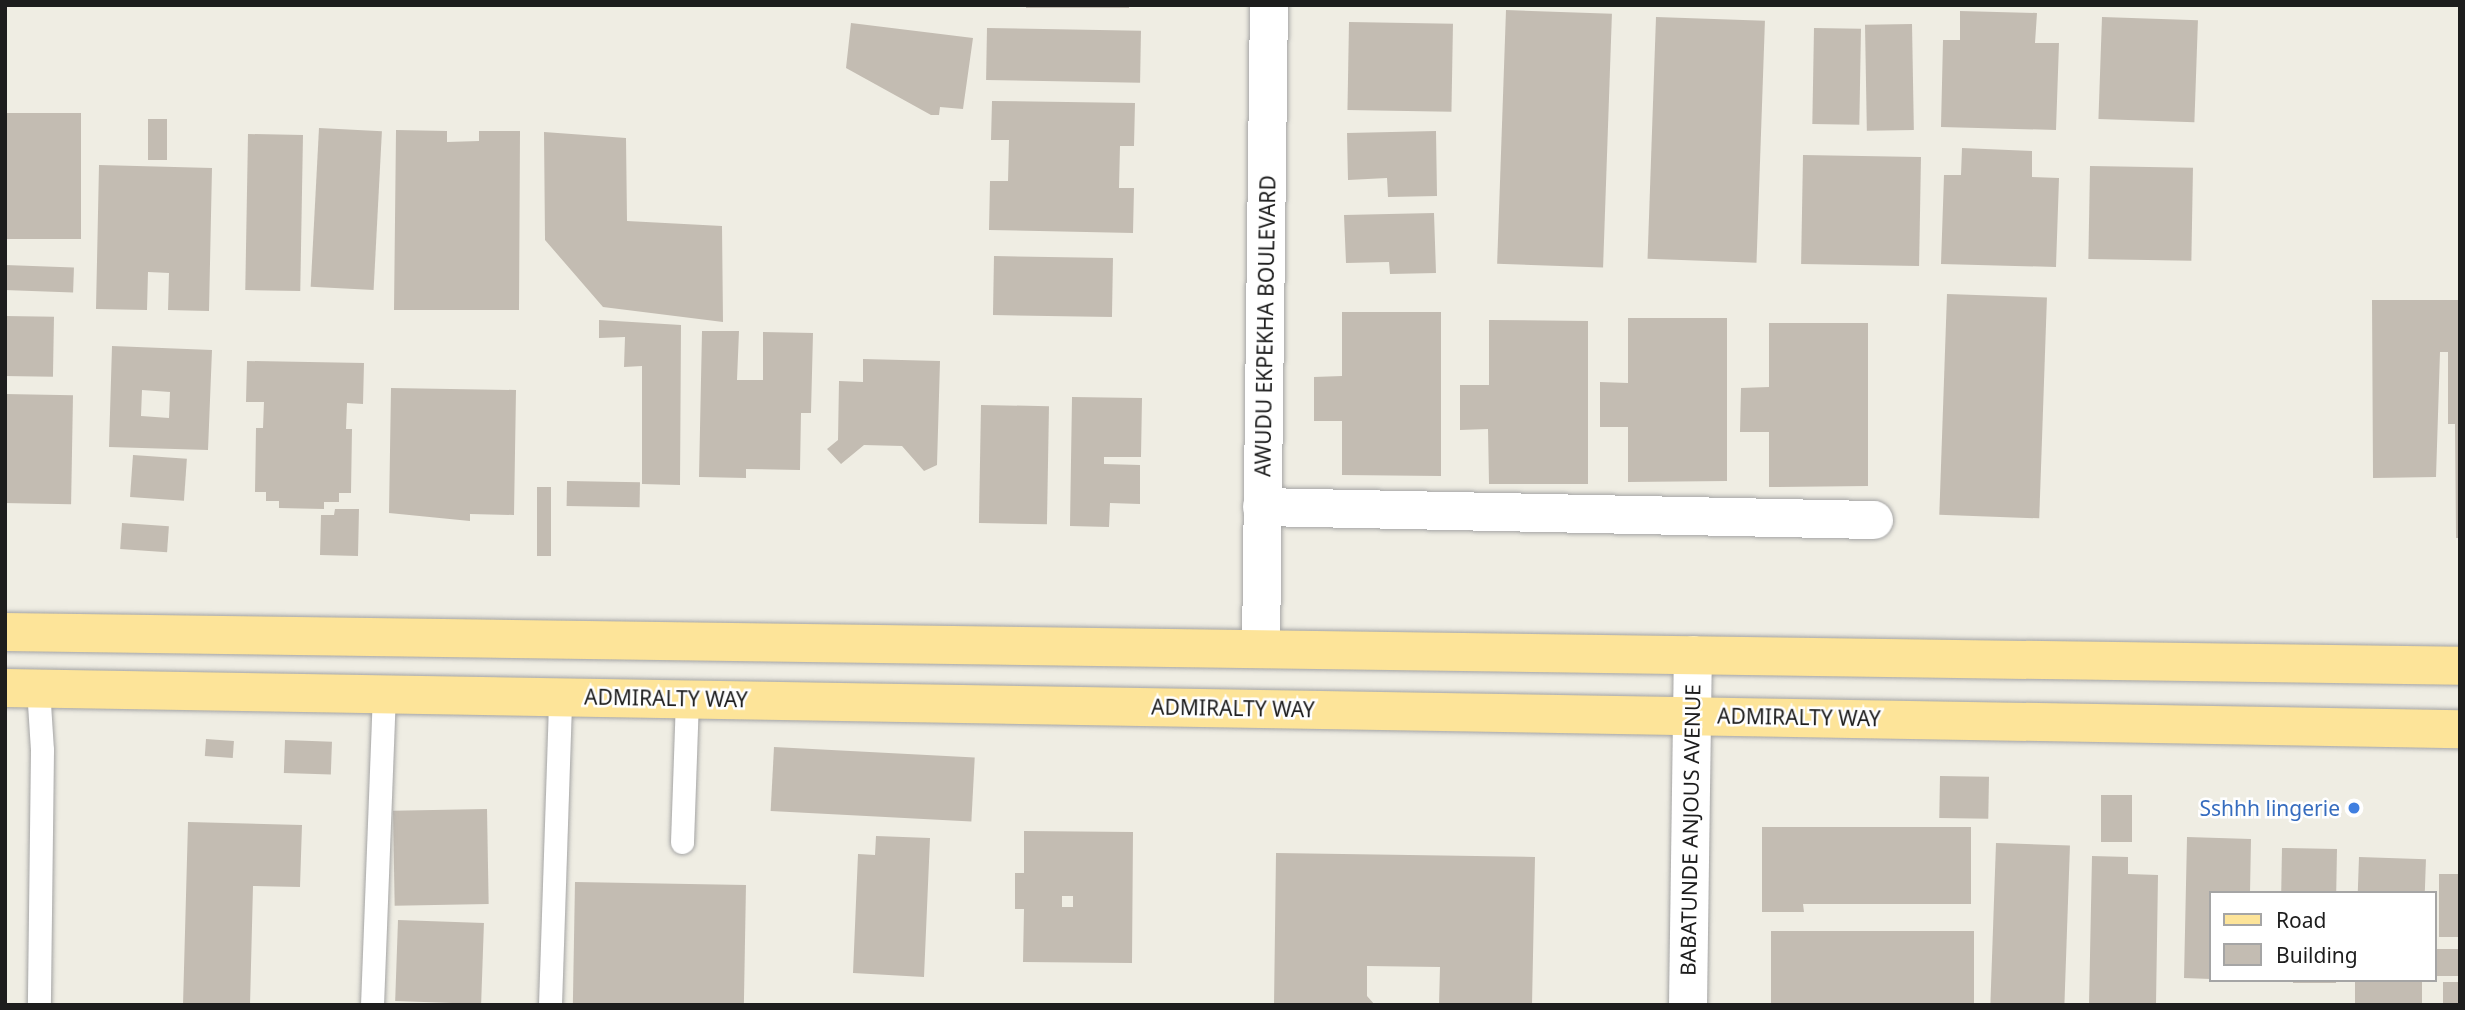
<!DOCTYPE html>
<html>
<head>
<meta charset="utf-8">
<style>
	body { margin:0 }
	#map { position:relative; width:2465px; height:1010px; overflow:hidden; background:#efede3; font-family:"Noto Sans",sans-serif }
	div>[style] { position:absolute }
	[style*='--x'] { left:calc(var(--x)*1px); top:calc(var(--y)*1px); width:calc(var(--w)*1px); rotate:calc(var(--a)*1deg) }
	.building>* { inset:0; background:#c3bcb2; transform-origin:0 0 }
	.roads { filter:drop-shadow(0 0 2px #a4a4a4) drop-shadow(0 0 2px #a4a4a4) }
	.service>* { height:23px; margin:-11.5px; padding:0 11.5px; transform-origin:11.5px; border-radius:11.5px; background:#fff }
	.minor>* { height:38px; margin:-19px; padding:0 19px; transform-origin:19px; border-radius:19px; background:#fff }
	.primary>* { height:38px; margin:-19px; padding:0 19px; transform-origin:19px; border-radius:19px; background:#fde499 }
	.dots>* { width:19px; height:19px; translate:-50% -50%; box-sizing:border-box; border:4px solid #fff; border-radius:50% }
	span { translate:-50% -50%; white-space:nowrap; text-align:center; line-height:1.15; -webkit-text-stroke:5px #fff; paint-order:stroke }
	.street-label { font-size:21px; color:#1d1d1d }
	.shop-label { font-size:21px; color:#366cbe }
	.right { translate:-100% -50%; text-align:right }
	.frame { position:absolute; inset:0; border:7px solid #1d1d1d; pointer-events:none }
	.legend { position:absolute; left:2209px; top:891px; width:228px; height:91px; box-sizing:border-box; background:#fff; border:2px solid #a5a5a5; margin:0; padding:9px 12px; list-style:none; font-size:21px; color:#1d1d1d }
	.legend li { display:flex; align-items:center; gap:14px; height:35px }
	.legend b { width:35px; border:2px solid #a5a5a5 }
</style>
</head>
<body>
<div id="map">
	<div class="building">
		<div style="left:1026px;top:5px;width:103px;height:3px"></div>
		<div style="left:1506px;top:10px;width:106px;height:254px;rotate:2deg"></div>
		<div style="clip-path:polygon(1960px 11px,2037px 13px,2035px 43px,2059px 43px,2056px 130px,1941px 127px,1943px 40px,1960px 40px)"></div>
		<div style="left:1656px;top:17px;width:109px;height:242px;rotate:2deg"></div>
		<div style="left:2102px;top:17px;width:96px;height:102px;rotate:2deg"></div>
		<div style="left:1349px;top:22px;width:104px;height:88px;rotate:1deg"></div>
		<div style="clip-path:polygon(851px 23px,973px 38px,963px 109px,940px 107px,939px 115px,931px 115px,846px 68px)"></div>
		<div style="left:1912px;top:24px;width:106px;height:47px;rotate:89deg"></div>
		<div style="left:987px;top:28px;width:154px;height:52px;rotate:1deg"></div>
		<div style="left:1814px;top:28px;width:47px;height:96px;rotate:1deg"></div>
		<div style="clip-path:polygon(992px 101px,1135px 103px,1134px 146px,1120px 146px,1119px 188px,1134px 188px,1133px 233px,989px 230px,990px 181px,1008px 181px,1009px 140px,991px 140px)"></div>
		<div style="left:81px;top:113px;width:126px;height:76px;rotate:90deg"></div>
		<div style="left:148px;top:119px;width:19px;height:41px"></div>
		<div style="left:319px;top:128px;width:63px;height:159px;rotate:3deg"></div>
		<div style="clip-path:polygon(396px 130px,447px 131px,447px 142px,479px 141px,479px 131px,520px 131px,519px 310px,394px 310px)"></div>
		<div style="clip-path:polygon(1436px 131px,1437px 196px,1388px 197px,1387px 178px,1348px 180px,1347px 133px)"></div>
		<div style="clip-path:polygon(544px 132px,626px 138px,627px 221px,722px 226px,723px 322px,603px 307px,545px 240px)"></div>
		<div style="left:248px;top:134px;width:55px;height:156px;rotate:1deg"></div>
		<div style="clip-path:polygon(1962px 148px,2032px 151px,2032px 177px,2059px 178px,2056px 267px,1941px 264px,1944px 175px,1961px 175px)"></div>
		<div style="left:1803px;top:155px;width:118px;height:109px;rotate:1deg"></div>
		<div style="clip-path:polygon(99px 165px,212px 168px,209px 311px,168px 310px,169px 273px,148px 272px,147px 310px,96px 309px)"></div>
		<div style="left:2090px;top:166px;width:103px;height:93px;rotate:1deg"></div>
		<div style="clip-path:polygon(1434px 213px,1436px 273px,1390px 274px,1389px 262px,1346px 263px,1344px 215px)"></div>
		<div style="left:994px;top:256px;width:119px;height:59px;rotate:1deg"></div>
		<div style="left:5px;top:265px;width:69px;height:25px;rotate:2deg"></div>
		<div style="left:1947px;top:294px;width:100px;height:221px;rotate:2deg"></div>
		<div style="clip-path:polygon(2372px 300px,2460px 300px,2460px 538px,2456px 538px,2455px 424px,2448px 424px,2448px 352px,2440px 352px,2436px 477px,2373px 478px)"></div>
		<div style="clip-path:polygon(1342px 312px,1441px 312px,1441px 476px,1342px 475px,1342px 421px,1314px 421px,1314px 377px,1342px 376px)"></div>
		<div style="left:5px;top:316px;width:49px;height:60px;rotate:1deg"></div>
		<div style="clip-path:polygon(1628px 318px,1727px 318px,1727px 481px,1628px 482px,1628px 427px,1600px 427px,1600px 382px,1628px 383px)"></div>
		<div style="clip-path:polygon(599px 320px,681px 325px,680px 485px,642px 484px,642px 366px,624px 367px,625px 337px,599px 338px)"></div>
		<div style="clip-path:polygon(1489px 320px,1588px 321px,1588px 484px,1489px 484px,1488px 429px,1460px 430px,1460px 385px,1489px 385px)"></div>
		<div style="clip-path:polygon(1769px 323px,1868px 323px,1868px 486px,1769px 487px,1769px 432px,1740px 432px,1741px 388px,1769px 387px)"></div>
		<div style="clip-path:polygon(702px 331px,739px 331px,737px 380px,763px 380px,763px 332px,813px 333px,811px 413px,801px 413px,800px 470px,746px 469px,746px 478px,699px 477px)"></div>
		<div style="clip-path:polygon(evenodd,112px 346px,212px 350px,208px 450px,109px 447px,112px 346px,142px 390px,170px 392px,169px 418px,141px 416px,142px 390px)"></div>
		<div style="clip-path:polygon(863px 359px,940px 361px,937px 465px,924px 471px,902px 446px,864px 445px,841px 464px,827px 449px,838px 440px,839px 381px,863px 382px)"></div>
		<div style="clip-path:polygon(247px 361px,364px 363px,363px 404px,347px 403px,346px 429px,352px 429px,351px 493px,339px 493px,339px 502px,324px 502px,324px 509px,279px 508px,279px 501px,266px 501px,266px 492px,255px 492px,256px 428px,263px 428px,264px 402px,246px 402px)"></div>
		<div style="clip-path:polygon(391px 388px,516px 390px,514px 515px,470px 514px,470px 521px,389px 513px)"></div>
		<div style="left:5px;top:394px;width:68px;height:109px;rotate:1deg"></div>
		<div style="clip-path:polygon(1072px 397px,1142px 398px,1141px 457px,1104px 457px,1104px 464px,1140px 465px,1140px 504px,1110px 503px,1109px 527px,1070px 526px)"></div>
		<div style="left:981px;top:405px;width:68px;height:118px;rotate:1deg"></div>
		<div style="left:133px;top:455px;width:54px;height:42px;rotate:4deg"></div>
		<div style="left:567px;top:481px;width:73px;height:25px;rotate:1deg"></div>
		<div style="left:537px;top:487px;width:14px;height:69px"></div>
		<div style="clip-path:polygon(335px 509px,359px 509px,358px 556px,320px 555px,321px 515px,334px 515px)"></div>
		<div style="left:122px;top:523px;width:47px;height:26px;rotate:4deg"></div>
		<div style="left:206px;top:739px;width:28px;height:17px;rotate:4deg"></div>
		<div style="left:285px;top:740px;width:47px;height:33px;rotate:2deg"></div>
		<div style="left:774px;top:747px;width:201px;height:64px;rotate:3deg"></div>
		<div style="left:1940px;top:776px;width:49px;height:42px;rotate:1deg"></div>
		<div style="left:2101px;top:795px;width:31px;height:47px"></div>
		<div style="left:487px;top:809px;width:95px;height:94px;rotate:89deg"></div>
		<div style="clip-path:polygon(188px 822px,302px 825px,300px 887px,253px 886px,250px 1005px,183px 1005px)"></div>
		<div style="clip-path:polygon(1762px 827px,1971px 827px,1971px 904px,1803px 904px,1804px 912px,1762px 912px)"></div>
		<div style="clip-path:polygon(evenodd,1024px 831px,1133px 832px,1132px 963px,1023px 962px,1024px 909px,1015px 909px,1015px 873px,1024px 873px,1024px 831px,1062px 896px,1073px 896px,1073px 907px,1062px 907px,1062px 896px)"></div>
		<div style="clip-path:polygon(876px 836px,930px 838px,924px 977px,853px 973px,858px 854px,875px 855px)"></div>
		<div style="clip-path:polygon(2187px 837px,2251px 839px,2250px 893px,2211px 893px,2211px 979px,2184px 978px)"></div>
		<div style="left:1996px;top:843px;width:74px;height:162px;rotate:2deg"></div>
		<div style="left:2282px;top:848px;width:55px;height:45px;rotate:1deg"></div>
		<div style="clip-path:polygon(1276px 853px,1535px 857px,1532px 1005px,1439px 1005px,1440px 967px,1367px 966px,1367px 996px,1375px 1005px,1274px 1005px)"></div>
		<div style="clip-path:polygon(2092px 856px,2128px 857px,2128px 874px,2158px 875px,2156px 1005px,2089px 1005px)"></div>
		<div style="left:2359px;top:857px;width:67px;height:36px;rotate:2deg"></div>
		<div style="left:2439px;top:874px;width:21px;height:63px"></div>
		<div style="left:575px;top:882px;width:171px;height:123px;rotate:1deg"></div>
		<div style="left:398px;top:920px;width:86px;height:81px;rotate:2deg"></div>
		<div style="left:1771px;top:931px;width:203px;height:74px"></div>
		<div style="left:2436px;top:949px;width:24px;height:27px"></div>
		<div style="left:2293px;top:980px;width:43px;height:3px"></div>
		<div style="left:2355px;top:980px;width:67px;height:25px"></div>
		<div style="left:2443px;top:982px;width:17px;height:23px"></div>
	</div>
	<div class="roads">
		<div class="service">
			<div style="--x:38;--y:688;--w:62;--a:86.3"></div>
			<div style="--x:42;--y:750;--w:255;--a:90.7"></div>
			<div style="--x:682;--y:842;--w:143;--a:-88"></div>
			<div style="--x:372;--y:1005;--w:311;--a:-87.8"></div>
			<div style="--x:550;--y:1005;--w:308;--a:-88.1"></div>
		</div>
		<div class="minor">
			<div style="--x:1262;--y:507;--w:612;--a:1.22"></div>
			<div style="--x:1261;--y:647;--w:642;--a:-89.29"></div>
			<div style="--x:1688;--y:1005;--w:350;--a:-89.2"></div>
		</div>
		<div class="primary">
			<div style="--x:5;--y:632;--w:2455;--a:0.79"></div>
			<div style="--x:5;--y:688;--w:2455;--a:0.96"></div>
		</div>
	</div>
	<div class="dots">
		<div style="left:2354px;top:808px;background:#3f7fe0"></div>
	</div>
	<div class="street-label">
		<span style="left:1265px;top:326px;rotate:-89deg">AWUDU EKPEKHA BOULEVARD</span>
		<span style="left:666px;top:698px;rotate:1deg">ADMIRALTY WAY</span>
		<span style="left:1233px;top:708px;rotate:1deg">ADMIRALTY WAY</span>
		<span style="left:1799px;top:717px;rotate:1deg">ADMIRALTY WAY</span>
		<span style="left:1690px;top:830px;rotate:-89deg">BABATUNDE ANJOUS AVENUE</span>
	</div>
	<div class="shop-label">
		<span class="right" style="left:2340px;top:808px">Sshhh lingerie</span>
	</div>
	<div class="frame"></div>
	<ul class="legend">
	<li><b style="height:9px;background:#fde499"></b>Road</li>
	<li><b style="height:19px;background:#c3bcb2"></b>Building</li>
	</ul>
</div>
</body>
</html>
